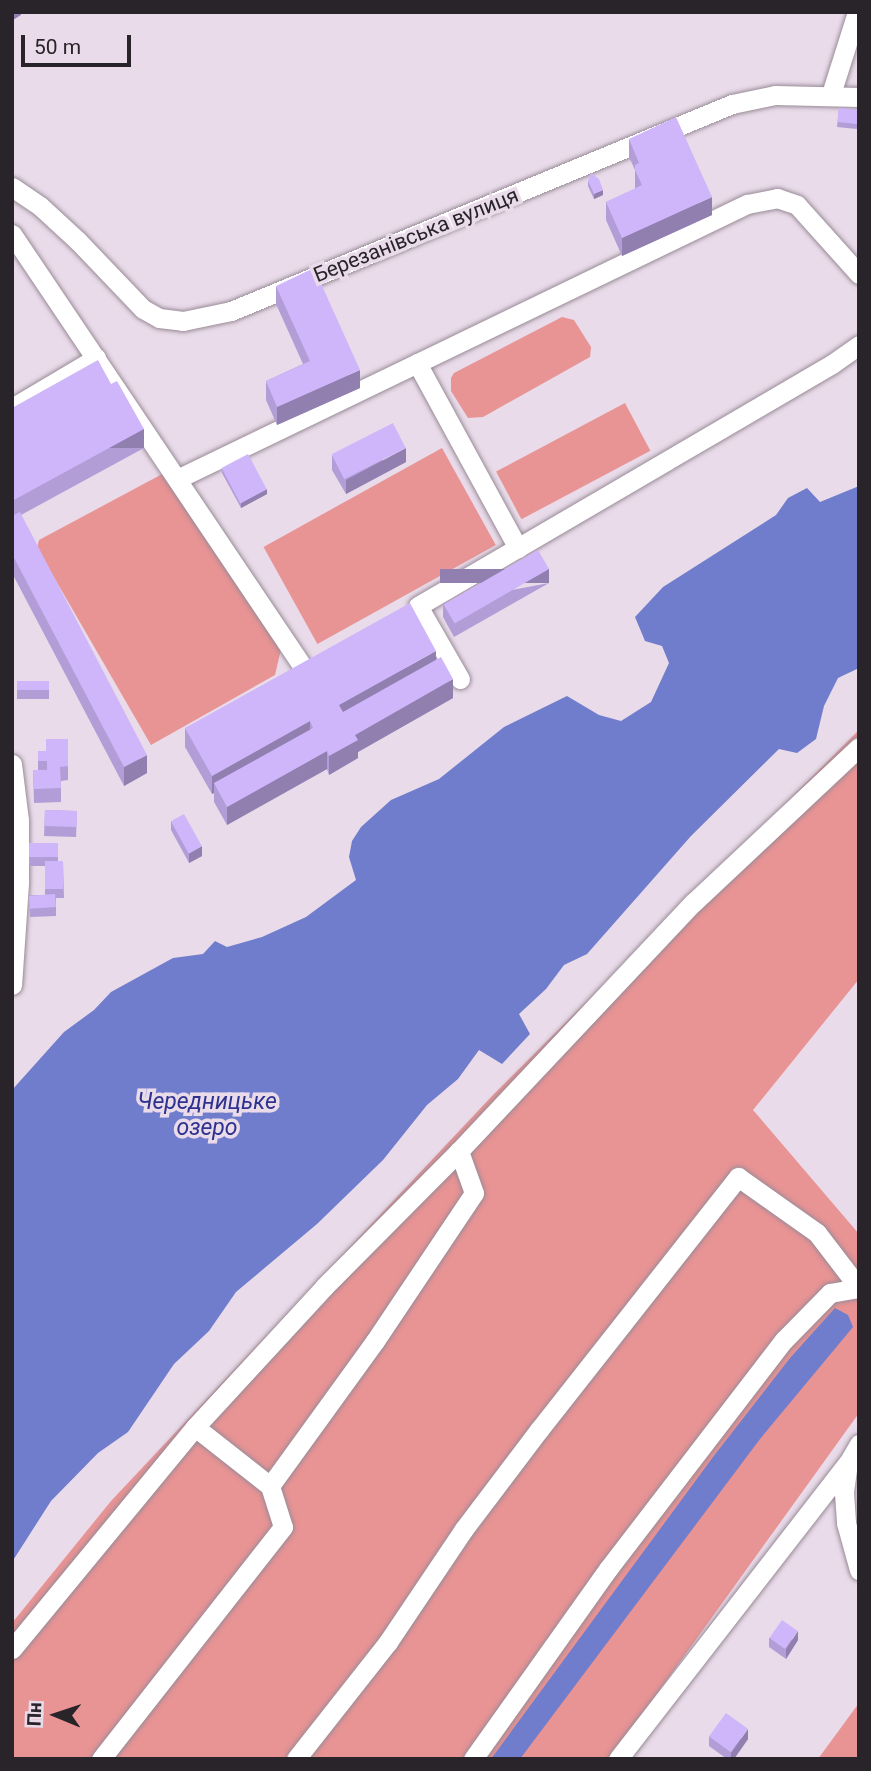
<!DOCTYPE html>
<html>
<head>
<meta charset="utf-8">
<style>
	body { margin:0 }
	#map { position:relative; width:871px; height:1771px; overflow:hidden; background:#e9dbe9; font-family:Roboto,sans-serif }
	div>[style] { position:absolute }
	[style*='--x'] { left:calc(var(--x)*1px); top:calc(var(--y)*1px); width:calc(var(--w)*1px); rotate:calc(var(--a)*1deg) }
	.green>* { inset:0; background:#e89394; transform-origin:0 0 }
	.water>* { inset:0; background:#707dcc }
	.roads { filter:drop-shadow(0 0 2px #988b97) drop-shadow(0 0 2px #988b97) }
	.minor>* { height:19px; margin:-9.5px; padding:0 9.5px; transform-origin:9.5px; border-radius:9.5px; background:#fff }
	.wall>* { inset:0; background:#b29dd7; transform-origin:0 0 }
	.shaded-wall>* { inset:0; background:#917faf; transform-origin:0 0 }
	.building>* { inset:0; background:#cfb6fa; transform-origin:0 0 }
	span { translate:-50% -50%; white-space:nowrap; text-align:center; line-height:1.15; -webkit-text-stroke:7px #e9dbe9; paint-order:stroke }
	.street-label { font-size:21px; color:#292429 }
	.water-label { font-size:23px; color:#2e328f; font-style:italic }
	.frame { position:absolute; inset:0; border:14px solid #292429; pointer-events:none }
	.north { position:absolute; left:21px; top:1680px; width:70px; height:70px; -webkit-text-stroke:5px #e9dbe9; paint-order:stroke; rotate:272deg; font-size:19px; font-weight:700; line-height:28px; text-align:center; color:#292429 }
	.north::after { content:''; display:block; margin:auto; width:24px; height:32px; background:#292429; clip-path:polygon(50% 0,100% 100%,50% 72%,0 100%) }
	.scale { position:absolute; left:21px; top:35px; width:110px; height:32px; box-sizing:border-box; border:4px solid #292429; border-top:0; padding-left:9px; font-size:21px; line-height:24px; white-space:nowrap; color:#292429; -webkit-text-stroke:5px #e9dbe9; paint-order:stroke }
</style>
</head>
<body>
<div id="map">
	<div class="green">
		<div style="clip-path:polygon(562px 317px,574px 320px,591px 347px,590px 357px,483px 417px,468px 418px,451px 391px,451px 378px,454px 373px)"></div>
		<div style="left:625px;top:403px;width:54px;height:146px;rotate:62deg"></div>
		<div style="left:442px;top:448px;width:111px;height:204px;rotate:61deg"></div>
		<div style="clip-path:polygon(166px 472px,282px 645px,275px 675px,151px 745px,37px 548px,39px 540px)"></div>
		<div style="clip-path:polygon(859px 730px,859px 979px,753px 1110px,859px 1234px,859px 1413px,613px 1755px,618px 1759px,12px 1759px,12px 1623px,111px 1501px,492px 1096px)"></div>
		<div style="clip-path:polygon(859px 1703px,859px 1759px,818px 1759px)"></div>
	</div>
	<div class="water">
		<div style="clip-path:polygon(859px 486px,859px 668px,838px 678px,824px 706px,816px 739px,797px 753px,779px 749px,691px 836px,587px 954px,564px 965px,546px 989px,519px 1014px,530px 1034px,502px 1064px,479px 1050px,458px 1079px,427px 1105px,383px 1160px,317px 1224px,236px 1292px,209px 1331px,174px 1364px,128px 1432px,98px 1453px,51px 1501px,12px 1562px,12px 1090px,64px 1032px,94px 1010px,111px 992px,173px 958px,203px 954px,215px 941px,227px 947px,262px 937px,306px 917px,356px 880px,349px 857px,352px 841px,361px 827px,391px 800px,439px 779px,504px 727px,567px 696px,599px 715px,621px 721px,651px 702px,669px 663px,662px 646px,645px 641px,635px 617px,663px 587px,776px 515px,788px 498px,807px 488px,820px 502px)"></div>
		<div style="clip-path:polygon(835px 1308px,848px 1315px,853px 1327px,760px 1439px,520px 1759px,491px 1759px,713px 1457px,790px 1358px)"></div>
	</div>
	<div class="roads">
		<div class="minor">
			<div style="--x:831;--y:94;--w:86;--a:-72.4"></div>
			<div style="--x:12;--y:187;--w:34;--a:34"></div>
			<div style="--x:40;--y:206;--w:52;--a:42.6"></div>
			<div style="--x:78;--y:241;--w:94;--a:46.3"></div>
			<div style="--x:143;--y:309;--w:18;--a:29"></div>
			<div style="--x:159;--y:318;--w:24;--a:7"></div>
			<div style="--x:183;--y:321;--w:49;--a:-11.8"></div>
			<div style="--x:231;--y:311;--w:542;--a:-22.45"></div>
			<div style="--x:732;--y:104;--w:44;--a:-11.8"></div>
			<div style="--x:775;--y:95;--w:84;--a:1.4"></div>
			<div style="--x:12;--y:234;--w:518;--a:56.1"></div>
			<div style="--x:417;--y:363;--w:211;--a:61.4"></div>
			<div style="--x:12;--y:408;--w:98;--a:-30.8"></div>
			<div style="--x:177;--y:479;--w:633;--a:-25.76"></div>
			<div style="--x:747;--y:204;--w:31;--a:-11"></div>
			<div style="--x:777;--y:198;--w:21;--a:19"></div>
			<div style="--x:797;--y:205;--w:93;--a:48.1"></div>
			<div style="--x:460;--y:679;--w:84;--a:-119.9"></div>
			<div style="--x:418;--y:606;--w:480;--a:-30.3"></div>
			<div style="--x:832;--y:364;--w:33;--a:-35"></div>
			<div style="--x:12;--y:764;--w:56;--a:82.9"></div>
			<div style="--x:19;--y:820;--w:63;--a:90"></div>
			<div style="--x:19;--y:883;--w:102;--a:93.9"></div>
			<div style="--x:195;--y:1427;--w:95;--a:38.2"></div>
			<div style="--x:859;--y:1444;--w:22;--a:120"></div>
			<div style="--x:848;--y:1463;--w:30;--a:98"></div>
			<div style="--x:844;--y:1493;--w:30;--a:86"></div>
			<div style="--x:846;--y:1523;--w:49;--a:74.5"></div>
			<div style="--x:12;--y:1649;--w:288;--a:-50.5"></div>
			<div style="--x:195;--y:1427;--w:190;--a:-47.3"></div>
			<div style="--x:324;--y:1287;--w:192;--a:-45.2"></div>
			<div style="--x:459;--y:1151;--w:342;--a:-46.7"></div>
			<div style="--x:694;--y:902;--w:226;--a:-43.2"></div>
			<div style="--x:101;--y:1759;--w:295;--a:-51.9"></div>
			<div style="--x:283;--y:1527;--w:43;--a:-107.6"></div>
			<div style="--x:270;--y:1486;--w:179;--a:-54.1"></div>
			<div style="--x:375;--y:1341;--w:178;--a:-56.2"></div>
			<div style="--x:474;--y:1193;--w:45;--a:-109.7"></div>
			<div style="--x:296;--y:1759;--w:149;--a:-51.8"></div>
			<div style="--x:388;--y:1642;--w:136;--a:-56.1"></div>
			<div style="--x:464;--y:1529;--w:124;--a:-52.9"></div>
			<div style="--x:539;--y:1430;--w:322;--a:-51.8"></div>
			<div style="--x:738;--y:1177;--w:97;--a:35.3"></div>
			<div style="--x:817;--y:1233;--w:69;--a:52.6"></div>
			<div style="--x:473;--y:1759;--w:233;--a:-54.6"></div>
			<div style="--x:608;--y:1569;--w:289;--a:-52.5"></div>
			<div style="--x:784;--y:1340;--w:66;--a:-45.6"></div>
			<div style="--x:830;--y:1293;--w:28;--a:-10"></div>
			<div style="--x:618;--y:1759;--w:375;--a:-52.2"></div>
		</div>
	</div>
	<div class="wall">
		<div style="left:839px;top:108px;width:20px;height:19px;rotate:6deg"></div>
		<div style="clip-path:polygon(629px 139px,712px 215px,622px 256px,606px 220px,606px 202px,635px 189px,635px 170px,629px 157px)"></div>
		<div style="clip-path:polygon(588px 181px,603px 195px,594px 199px,588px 186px)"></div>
		<div style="clip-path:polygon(276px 286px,360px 388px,277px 425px,266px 400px,266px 381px,303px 364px,276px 304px)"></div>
		<div style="clip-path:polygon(12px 408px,144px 448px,21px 515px,147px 773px,124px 786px,12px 573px)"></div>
		<div style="clip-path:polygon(332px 456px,406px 462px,346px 494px,332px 470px)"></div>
		<div style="clip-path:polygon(222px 468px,267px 494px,241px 508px,222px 473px)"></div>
		<div style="clip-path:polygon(549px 583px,454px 637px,443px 617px,443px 603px)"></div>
		<div style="clip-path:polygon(436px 660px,453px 698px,358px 752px,358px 758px,329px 775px,327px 769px,227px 825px,214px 802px,214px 793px,212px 794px,185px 747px,185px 728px)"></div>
		<div style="left:49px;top:681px;width:18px;height:32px;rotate:90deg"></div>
		<div style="clip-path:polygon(68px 739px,68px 780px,61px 781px,61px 802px,34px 803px,33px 770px,38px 770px,38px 751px,46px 751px)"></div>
		<div style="left:45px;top:810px;width:32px;height:26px;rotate:2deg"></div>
		<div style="clip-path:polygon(171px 821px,202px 856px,189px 863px,171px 830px)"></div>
		<div style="clip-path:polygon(29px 843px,58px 843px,58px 861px,63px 861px,64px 898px,56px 898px,56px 916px,30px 917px,29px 895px,45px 895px,45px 866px,29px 866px)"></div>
		<div style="clip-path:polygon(769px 1638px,798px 1640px,786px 1659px,769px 1647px)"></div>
		<div style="clip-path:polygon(709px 1736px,748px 1739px,734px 1759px,727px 1759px,709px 1746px)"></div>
	</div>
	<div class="shaded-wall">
		<div style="clip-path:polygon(18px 12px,21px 12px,21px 15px,13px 20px,13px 15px)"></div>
		<div style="clip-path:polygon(603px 190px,603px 195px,594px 199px,594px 194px)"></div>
		<div style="clip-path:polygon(712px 197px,712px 215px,622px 256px,622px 238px)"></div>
		<div style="clip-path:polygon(360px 370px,360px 388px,277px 425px,277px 407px)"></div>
		<div style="left:144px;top:429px;width:19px;height:150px;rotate:90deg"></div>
		<div style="clip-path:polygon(406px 448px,406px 462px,346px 494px,346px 480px)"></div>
		<div style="clip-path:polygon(267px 489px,267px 494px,241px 508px,241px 503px)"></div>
		<div style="left:549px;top:569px;width:14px;height:109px;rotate:90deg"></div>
		<div style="clip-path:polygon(436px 651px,436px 669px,339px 723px,339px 705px)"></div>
		<div style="clip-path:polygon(453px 679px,453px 698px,358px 752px,358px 758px,329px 775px,329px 756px,355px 735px)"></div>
		<div style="clip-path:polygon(310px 721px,310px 739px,214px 783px,214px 793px,212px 794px,212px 776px)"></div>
		<div style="clip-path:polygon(327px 751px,327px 769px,227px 825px,227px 807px)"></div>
		<div style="clip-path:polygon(147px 755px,147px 773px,124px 786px,124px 767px)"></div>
		<div style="clip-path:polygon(202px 846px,202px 856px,189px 863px,189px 853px)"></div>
		<div style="clip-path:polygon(798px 1631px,798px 1640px,786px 1659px,786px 1649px)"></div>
		<div style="clip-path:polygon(748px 1729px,748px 1739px,734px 1759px,731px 1759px,731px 1753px)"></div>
	</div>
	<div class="building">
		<div style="left:839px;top:108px;width:20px;height:14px;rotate:6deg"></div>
		<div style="clip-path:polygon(676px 117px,712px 197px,622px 238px,606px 202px,642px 185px,635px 170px,635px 165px,639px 163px,629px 139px)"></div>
		<div style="clip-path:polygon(591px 173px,599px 179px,603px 190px,594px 194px,588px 181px)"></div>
		<div style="clip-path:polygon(314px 268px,360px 370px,277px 407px,266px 381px,310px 361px,276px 286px)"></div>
		<div style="clip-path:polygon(98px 360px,111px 384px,117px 381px,144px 429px,12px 501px,12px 408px)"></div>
		<div style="left:393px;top:423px;width:28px;height:69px;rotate:63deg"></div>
		<div style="left:248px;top:454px;width:40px;height:30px;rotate:62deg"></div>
		<div style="clip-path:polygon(20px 512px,147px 755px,124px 767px,12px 554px,12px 516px)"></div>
		<div style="left:538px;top:550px;width:22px;height:109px;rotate:60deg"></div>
		<div style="clip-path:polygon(410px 603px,436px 651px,339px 705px,343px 712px,441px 657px,453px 679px,355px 735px,358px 740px,329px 756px,327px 751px,227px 807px,214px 783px,313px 728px,310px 721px,212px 776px,185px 728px)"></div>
		<div style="left:49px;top:681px;width:9px;height:32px;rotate:90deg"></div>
		<div style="clip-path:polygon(46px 739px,68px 739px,68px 766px,60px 767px,61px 788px,34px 789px,33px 770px,47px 770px,47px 761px,38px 761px,38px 751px,46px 751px)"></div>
		<div style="left:45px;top:810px;width:32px;height:16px;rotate:2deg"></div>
		<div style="left:184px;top:814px;width:37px;height:15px;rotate:61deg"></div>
		<div style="left:29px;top:843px;width:29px;height:14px"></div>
		<div style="left:45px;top:861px;width:18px;height:28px"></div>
		<div style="left:55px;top:894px;width:13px;height:26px;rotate:86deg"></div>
		<div style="left:782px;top:1620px;width:19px;height:22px;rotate:35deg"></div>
		<div style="left:726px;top:1713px;width:27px;height:29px;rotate:36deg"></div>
	</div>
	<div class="street-label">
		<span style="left:416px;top:235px;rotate:-22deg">Березанівська вулиця</span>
	</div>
	<div class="water-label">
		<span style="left:207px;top:1115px">Чередницьке<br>озеро</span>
	</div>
	<div class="frame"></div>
	<div class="north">Пн</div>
	<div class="scale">50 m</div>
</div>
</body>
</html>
